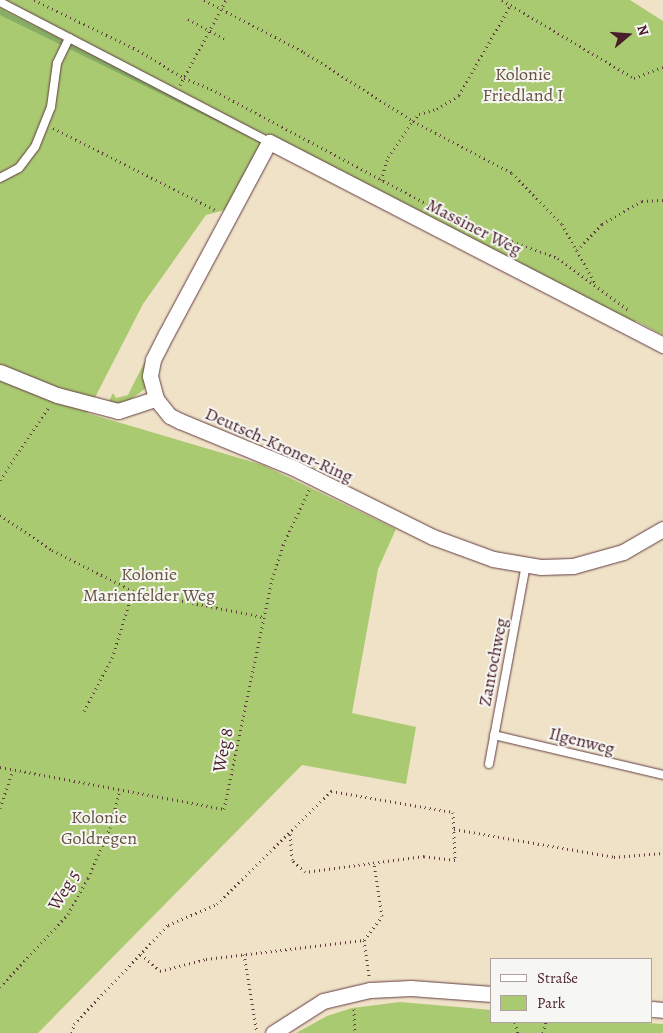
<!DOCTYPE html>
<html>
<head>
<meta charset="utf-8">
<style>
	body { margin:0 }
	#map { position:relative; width:663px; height:1033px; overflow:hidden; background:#f0e2c7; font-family:Alegreya,serif }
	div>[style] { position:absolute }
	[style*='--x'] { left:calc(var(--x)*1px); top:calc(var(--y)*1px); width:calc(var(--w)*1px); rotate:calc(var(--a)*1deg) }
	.green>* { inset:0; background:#aaca72 }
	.forest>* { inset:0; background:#87ae64 }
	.path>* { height:3px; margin-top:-1.5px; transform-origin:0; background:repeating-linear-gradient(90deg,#633c42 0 1px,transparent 0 5px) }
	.roads { filter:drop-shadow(0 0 1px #633c42) drop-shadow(0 0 1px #633c42) }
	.service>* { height:8px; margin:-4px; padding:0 4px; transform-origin:4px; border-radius:4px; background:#fff }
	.minor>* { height:15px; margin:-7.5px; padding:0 7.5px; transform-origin:7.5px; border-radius:7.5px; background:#fff }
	span { translate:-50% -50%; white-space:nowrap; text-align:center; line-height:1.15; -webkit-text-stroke:4px #f6f6f2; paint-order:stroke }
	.park-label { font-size:18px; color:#675240 }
	.street-label { font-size:18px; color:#4a1f2b }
	.legend { position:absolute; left:490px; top:958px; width:162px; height:65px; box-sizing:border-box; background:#f6f6f2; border:1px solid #b1a0a2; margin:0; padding:6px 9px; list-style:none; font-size:15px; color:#4a1f2b }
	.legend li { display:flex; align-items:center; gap:10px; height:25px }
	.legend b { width:25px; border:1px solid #b1a0a2 }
	.north { position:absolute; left:603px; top:10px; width:50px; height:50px; -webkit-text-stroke:4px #f6f6f2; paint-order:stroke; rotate:72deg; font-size:14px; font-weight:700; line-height:20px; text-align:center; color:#4a1f2b }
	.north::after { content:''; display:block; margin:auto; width:18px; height:22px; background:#4a1f2b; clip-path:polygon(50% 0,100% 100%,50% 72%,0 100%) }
</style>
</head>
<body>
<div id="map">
	<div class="green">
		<div style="clip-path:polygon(0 0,630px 0,663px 21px,663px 335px,636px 321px,634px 325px,267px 134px,225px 210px,206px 215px,143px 304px,87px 413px,263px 465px,396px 529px,378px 569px,352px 713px,416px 727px,406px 784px,302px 765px,38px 1033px,0 1033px)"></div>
		<div style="clip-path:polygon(146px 359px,146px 388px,123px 405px,109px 401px,113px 393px,116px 398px,128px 395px)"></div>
		<div style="clip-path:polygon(400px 1002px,492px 1010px,492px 1022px,631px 1022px,663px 1024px,663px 1033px,296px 1033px,327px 1016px,352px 1008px)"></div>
	</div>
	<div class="forest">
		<div style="clip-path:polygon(0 9px,256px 137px,261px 143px,0 15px)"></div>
	</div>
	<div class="path">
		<div style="--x:34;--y:0;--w:115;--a:25.7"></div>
		<div style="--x:138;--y:50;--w:54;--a:31.3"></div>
		<div style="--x:184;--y:78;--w:29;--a:22"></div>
		<div style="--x:211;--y:89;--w:276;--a:28"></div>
		<div style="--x:204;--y:0;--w:113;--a:27.5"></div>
		<div style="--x:304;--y:52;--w:129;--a:32.3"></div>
		<div style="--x:413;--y:121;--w:9;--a:-49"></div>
		<div style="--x:419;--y:114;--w:19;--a:-16"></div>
		<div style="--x:437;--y:109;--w:26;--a:-32"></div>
		<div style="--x:459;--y:95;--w:103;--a:-60.2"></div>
		<div style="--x:502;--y:0;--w:153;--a:30.6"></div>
		<div style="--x:634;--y:78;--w:31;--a:-21"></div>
		<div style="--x:188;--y:19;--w:42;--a:28.4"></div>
		<div style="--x:180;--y:85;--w:97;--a:-61.6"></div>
		<div style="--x:53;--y:128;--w:184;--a:26.8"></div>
		<div style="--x:381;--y:180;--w:24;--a:-73"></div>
		<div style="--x:388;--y:157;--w:44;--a:-55.2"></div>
		<div style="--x:413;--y:121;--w:112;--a:27.7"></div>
		<div style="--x:512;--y:173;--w:71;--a:45.6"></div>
		<div style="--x:562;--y:224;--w:68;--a:60.8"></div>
		<div style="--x:465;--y:224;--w:99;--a:20.1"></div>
		<div style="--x:558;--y:258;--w:89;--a:36.4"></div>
		<div style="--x:577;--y:250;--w:36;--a:-46"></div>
		<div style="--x:602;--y:224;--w:46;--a:-29.9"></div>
		<div style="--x:642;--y:201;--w:21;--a:-3"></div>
		<div style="--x:0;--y:480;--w:87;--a:-56.3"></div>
		<div style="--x:0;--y:515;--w:63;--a:33.9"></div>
		<div style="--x:52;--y:550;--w:91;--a:26.8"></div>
		<div style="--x:133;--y:591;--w:133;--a:11.3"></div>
		<div style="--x:84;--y:711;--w:60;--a:-62.2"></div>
		<div style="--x:112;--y:658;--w:70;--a:-72.6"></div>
		<div style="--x:0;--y:767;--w:228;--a:10.6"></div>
		<div style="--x:224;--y:809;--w:235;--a:-78.2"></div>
		<div style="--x:272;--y:579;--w:36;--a:-72"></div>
		<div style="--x:283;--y:545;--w:61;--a:-64.7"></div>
		<div style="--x:0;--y:808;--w:40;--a:-71.1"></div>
		<div style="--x:454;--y:829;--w:162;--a:9.9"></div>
		<div style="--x:614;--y:857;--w:49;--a:-4.7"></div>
		<div style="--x:364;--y:940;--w:36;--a:82"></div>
		<div style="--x:141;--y:954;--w:25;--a:42"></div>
		<div style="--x:160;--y:971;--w:48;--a:-14.6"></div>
		<div style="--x:206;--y:959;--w:159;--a:-6.9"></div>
		<div style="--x:364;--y:940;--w:30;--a:-53"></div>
		<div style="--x:382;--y:916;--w:54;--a:-98.6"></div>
		<div style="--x:244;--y:954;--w:80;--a:80.7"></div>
		<div style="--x:0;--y:987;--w:100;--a:-47"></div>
		<div style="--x:68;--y:914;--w:41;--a:-60.9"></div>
		<div style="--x:88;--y:878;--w:55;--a:-66.3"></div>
		<div style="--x:110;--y:828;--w:40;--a:-75.6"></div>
		<div style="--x:354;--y:1009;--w:24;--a:88"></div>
		<div style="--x:515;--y:1022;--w:11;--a:75"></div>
		<div style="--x:72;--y:1033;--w:9;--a:-77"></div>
		<div style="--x:74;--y:1024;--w:137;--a:-46.5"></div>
		<div style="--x:168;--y:925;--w:53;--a:-23.2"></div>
		<div style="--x:217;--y:904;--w:161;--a:-44.7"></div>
		<div style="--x:331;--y:791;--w:124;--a:9.8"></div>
		<div style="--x:453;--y:812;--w:48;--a:87.6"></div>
		<div style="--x:455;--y:860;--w:31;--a:-173"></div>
		<div style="--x:424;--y:856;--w:120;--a:172.3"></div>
		<div style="--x:305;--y:872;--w:18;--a:-137"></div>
		<div style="--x:292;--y:860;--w:27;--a:-94"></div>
		<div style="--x:543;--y:1033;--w:11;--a:-75"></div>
	</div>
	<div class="roads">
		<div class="service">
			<div style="--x:0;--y:2;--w:303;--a:27.5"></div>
			<div style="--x:0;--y:178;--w:21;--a:-28"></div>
			<div style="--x:19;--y:168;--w:26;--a:-53"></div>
			<div style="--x:35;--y:147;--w:43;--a:-68.2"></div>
			<div style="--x:51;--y:107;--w:44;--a:-82.2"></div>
			<div style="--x:57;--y:63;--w:28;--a:-64"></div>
			<div style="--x:494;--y:735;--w:174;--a:13.3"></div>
			<div style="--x:489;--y:764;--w:202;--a:-79.5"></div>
		</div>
		<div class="minor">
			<div style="--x:663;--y:345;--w:443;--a:-152.7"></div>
			<div style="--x:269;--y:142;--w:218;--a:118.2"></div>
			<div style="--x:166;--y:334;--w:29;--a:117"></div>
			<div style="--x:153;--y:360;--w:16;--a:101"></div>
			<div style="--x:150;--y:376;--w:24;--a:75"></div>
			<div style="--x:156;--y:399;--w:22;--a:51"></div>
			<div style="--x:170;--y:416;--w:11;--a:27"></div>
			<div style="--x:180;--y:421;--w:123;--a:22.4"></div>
			<div style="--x:294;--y:468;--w:155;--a:26.4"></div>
			<div style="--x:433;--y:537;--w:64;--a:20.1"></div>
			<div style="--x:493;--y:559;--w:49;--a:9.5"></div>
			<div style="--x:541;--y:567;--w:32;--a:-2"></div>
			<div style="--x:573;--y:566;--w:52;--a:-15.6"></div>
			<div style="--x:623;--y:552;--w:46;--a:-29.9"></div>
			<div style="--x:0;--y:372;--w:61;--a:22"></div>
			<div style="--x:57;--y:395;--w:63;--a:14.7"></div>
			<div style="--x:118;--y:411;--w:40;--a:-18"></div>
			<div style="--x:652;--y:1009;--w:11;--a:5"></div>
			<div style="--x:273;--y:1033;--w:59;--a:-32.6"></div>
			<div style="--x:323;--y:1001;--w:48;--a:-13.2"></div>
			<div style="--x:370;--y:990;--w:41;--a:-2.8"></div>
			<div style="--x:411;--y:988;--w:81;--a:4.2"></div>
		</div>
	</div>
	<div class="park-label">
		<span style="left:523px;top:85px">Kolonie<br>Friedland I</span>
		<span style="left:149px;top:585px">Kolonie<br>Marienfelder Weg</span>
		<span style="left:99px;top:828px">Kolonie<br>Goldregen</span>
	</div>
	<div class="street-label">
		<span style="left:474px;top:227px;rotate:27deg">Massiner Weg</span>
		<span style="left:279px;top:445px;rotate:24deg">Deutsch-Kroner-Ring</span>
		<span style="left:493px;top:662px;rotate:-79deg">Zantochweg</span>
		<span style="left:582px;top:741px;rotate:14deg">Ilgenweg</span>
		<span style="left:223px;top:750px;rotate:-79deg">Weg 8</span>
		<span style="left:64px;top:890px;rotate:-58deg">Weg 5</span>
	</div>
	<ul class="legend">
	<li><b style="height:6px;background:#fff"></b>Straße</li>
	<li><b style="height:14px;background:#aaca72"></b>Park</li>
	</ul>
	<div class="north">N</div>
</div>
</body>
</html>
